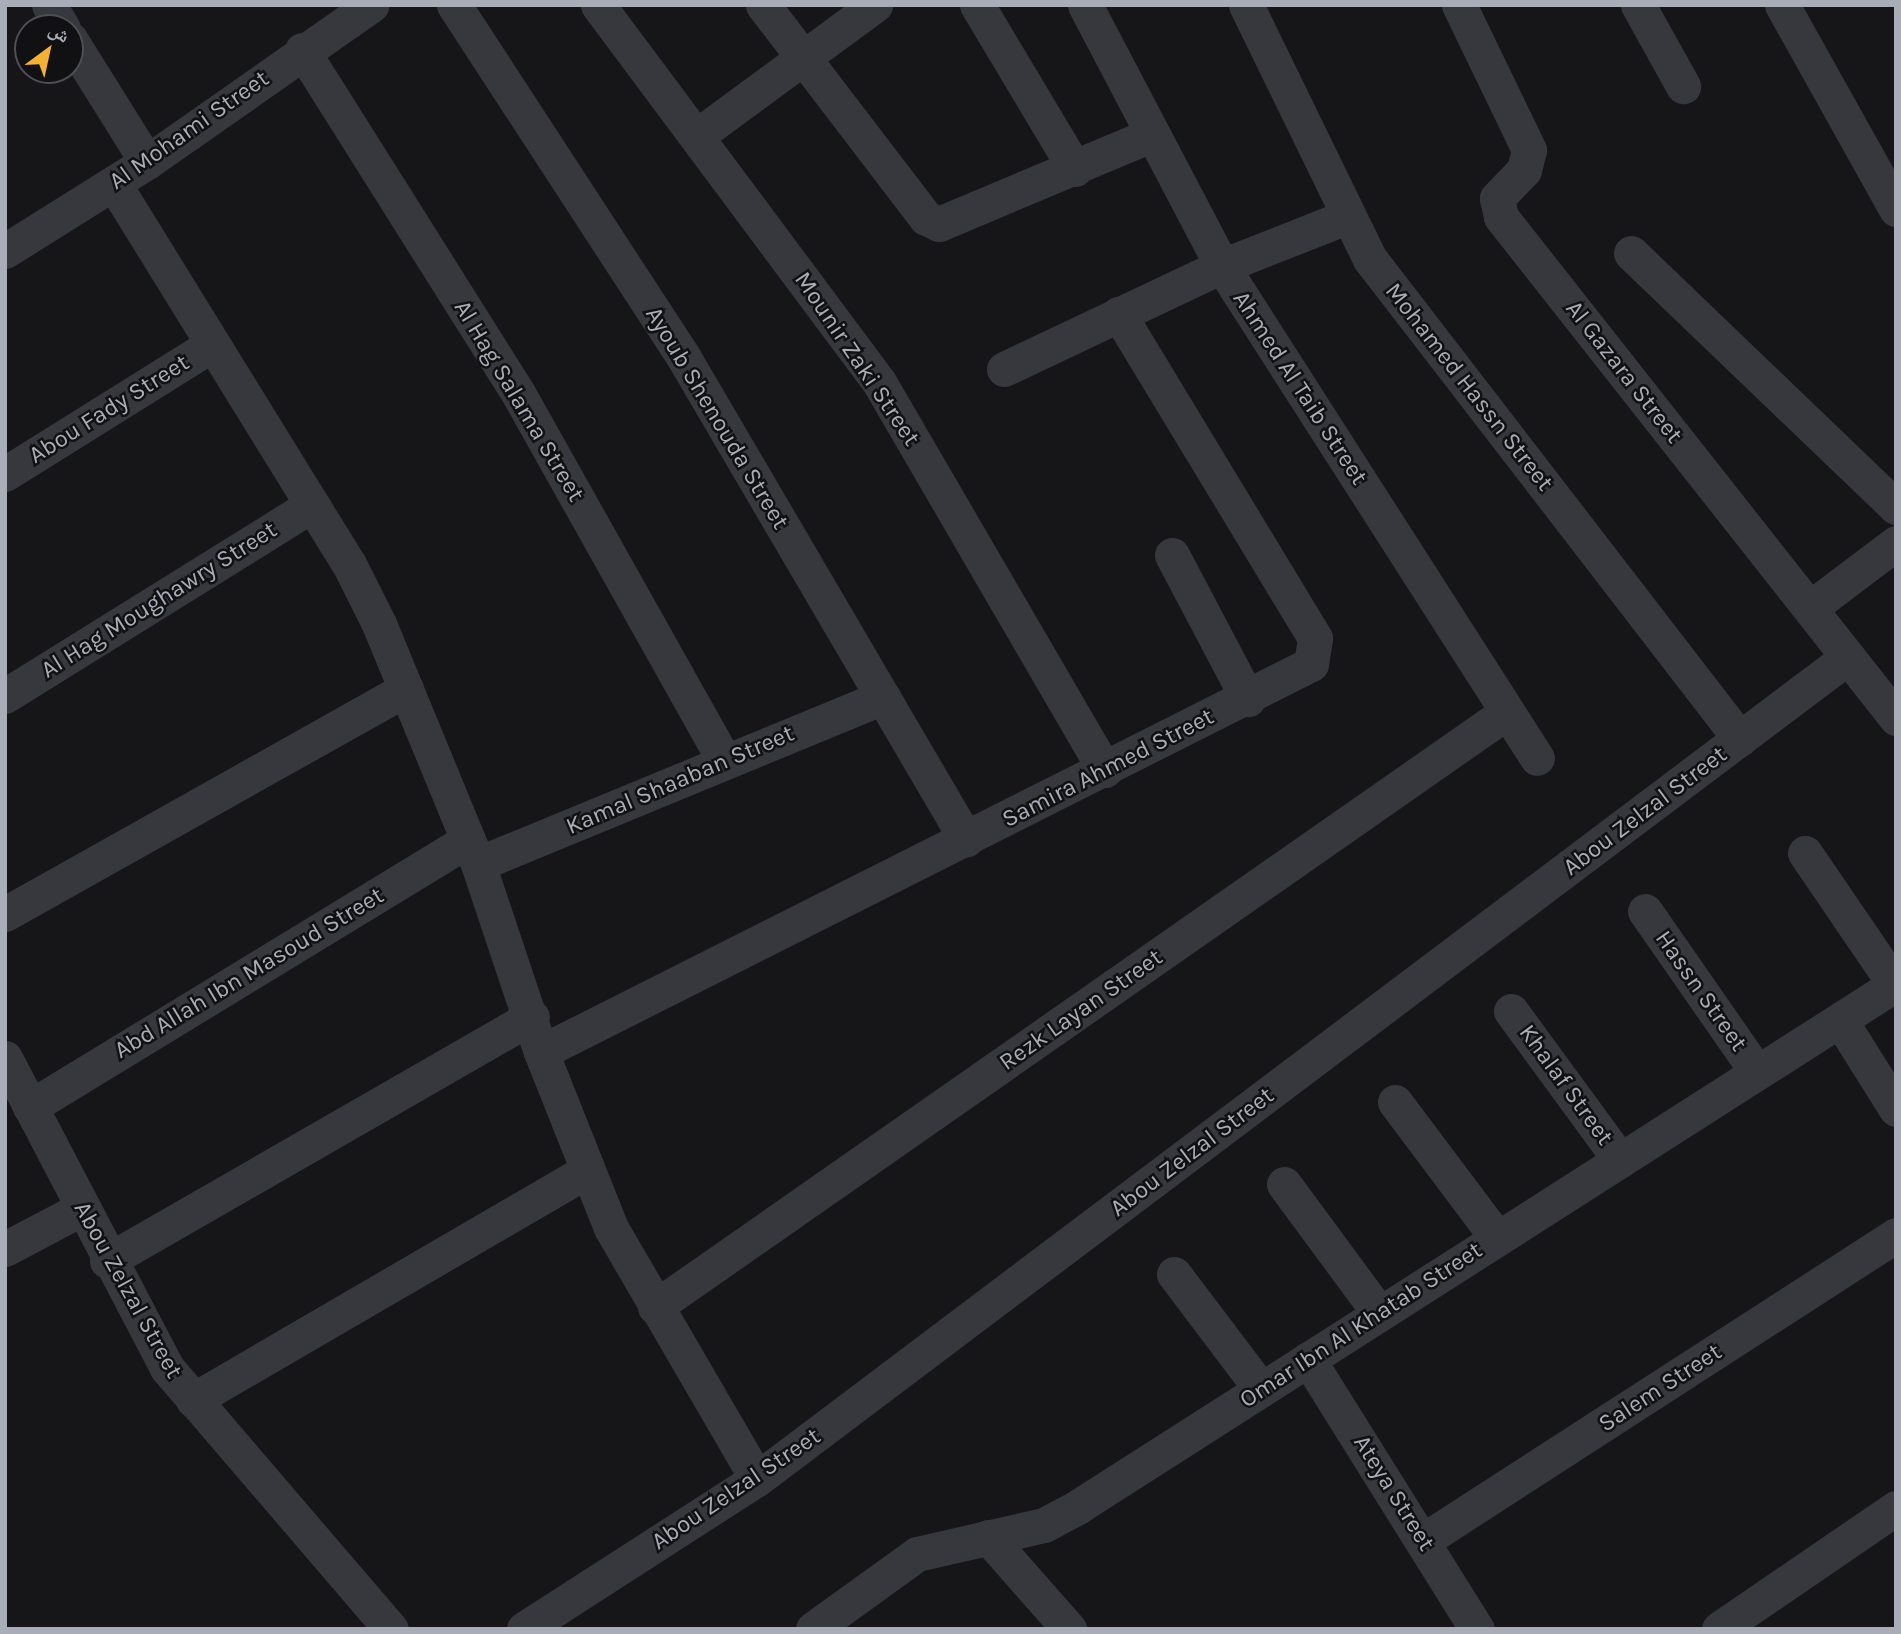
<!DOCTYPE html>
<html>
<head>
<meta charset="utf-8">
<style>
	body { margin:0 }
	#map { position:relative; width:1901px; height:1634px; overflow:hidden; background:#161618; font-family:Karla,"Noto Naskh Arabic",sans-serif }
	div>[style] { position:absolute }
	[style*='--x'] { left:calc(var(--x)*1px); top:calc(var(--y)*1px); width:calc(var(--w)*1px); rotate:calc(var(--a)*1deg) }
	.minor>* { height:35px; margin:-17.5px; padding:0 17.5px; transform-origin:17.5px; border-radius:17.5px; background:#37383d }
	span { translate:-50% -50%; white-space:nowrap; text-align:center; line-height:1.15; -webkit-text-stroke:5px #111113; paint-order:stroke }
	.street-label { font-size:24px; color:#a8adb8 }
	.frame { position:absolute; inset:0; border:7px solid #a8adb8; pointer-events:none }
	.north { position:absolute; left:14px; top:14px; width:70px; height:70px; box-sizing:border-box; background:#111113; border:2px solid #4d4f55; border-radius:50%; rotate:33deg; font-size:19px; font-weight:700; line-height:28px; text-align:center; color:#a8adb8 }
	.north::after { content:''; display:block; margin:auto; width:24px; height:32px; background:#f2b134; clip-path:polygon(50% 0,100% 100%,50% 72%,0 100%) }
</style>
</head>
<body>
<div id="map">
	<div class="minor">
		<div style="--x:49;--y:5;--w:27;--a:59"></div>
		<div style="--x:454;--y:5;--w:421;--a:56.9"></div>
		<div style="--x:684;--y:358;--w:558;--a:59.62"></div>
		<div style="--x:598;--y:5;--w:470;--a:53.3"></div>
		<div style="--x:879;--y:382;--w:449;--a:59.8"></div>
		<div style="--x:763;--y:5;--w:268;--a:52.6"></div>
		<div style="--x:926;--y:218;--w:14;--a:25"></div>
		<div style="--x:939;--y:224;--w:230;--a:-22.8"></div>
		<div style="--x:977;--y:5;--w:191;--a:59.1"></div>
		<div style="--x:1085;--y:5;--w:295;--a:62.3"></div>
		<div style="--x:1222;--y:266;--w:584;--a:57.37"></div>
		<div style="--x:1246;--y:5;--w:283;--a:64"></div>
		<div style="--x:1370;--y:259;--w:606;--a:52.37"></div>
		<div style="--x:1459;--y:5;--w:161;--a:64.2"></div>
		<div style="--x:1529;--y:150;--w:21;--a:104"></div>
		<div style="--x:1524;--y:170;--w:39;--a:134"></div>
		<div style="--x:1497;--y:198;--w:19;--a:78"></div>
		<div style="--x:1501;--y:217;--w:638;--a:51.75"></div>
		<div style="--x:1638;--y:5;--w:93;--a:60.9"></div>
		<div style="--x:1782;--y:5;--w:234;--a:60.8"></div>
		<div style="--x:70;--y:39;--w:145;--a:58"></div>
		<div style="--x:302;--y:50;--w:405;--a:57.8"></div>
		<div style="--x:518;--y:393;--w:421;--a:60.7"></div>
		<div style="--x:698;--y:135;--w:220;--a:-36.3"></div>
		<div style="--x:114;--y:184;--w:447;--a:58.3"></div>
		<div style="--x:349;--y:564;--w:67;--a:63.4"></div>
		<div style="--x:379;--y:624;--w:260;--a:67.6"></div>
		<div style="--x:478;--y:864;--w:198;--a:71.5"></div>
		<div style="--x:541;--y:1052;--w:189;--a:68.3"></div>
		<div style="--x:611;--y:1228;--w:290;--a:59.8"></div>
		<div style="--x:5;--y:251;--w:168;--a:-32.1"></div>
		<div style="--x:147;--y:162;--w:274;--a:-35"></div>
		<div style="--x:1631;--y:253;--w:367;--a:43.8"></div>
		<div style="--x:1004;--y:369;--w:241;--a:-25.3"></div>
		<div style="--x:1222;--y:266;--w:136;--a:-21.5"></div>
		<div style="--x:5;--y:474;--w:245;--a:-32"></div>
		<div style="--x:1172;--y:555;--w:163;--a:62.2"></div>
		<div style="--x:1810;--y:608;--w:108;--a:-37.1"></div>
		<div style="--x:5;--y:696;--w:362;--a:-31.9"></div>
		<div style="--x:1805;--y:853;--w:160;--a:55.7"></div>
		<div style="--x:478;--y:864;--w:438;--a:-22.4"></div>
		<div style="--x:1645;--y:911;--w:196;--a:55.2"></div>
		<div style="--x:5;--y:914;--w:460;--a:-29.3"></div>
		<div style="--x:1511;--y:1011;--w:185;--a:53.8"></div>
		<div style="--x:1840;--y:1020;--w:105;--a:57.8"></div>
		<div style="--x:541;--y:1052;--w:862;--a:-26.74"></div>
		<div style="--x:1311;--y:664;--w:26;--a:-81"></div>
		<div style="--x:1315;--y:638;--w:379;--a:-121.2"></div>
		<div style="--x:5;--y:1058;--w:350;--a:62.4"></div>
		<div style="--x:167;--y:1368;--w:344;--a:49.4"></div>
		<div style="--x:1395;--y:1102;--w:170;--a:53.1"></div>
		<div style="--x:30;--y:1107;--w:513;--a:-31.37"></div>
		<div style="--x:1284;--y:1184;--w:160;--a:53.6"></div>
		<div style="--x:5;--y:1249;--w:86;--a:-27.8"></div>
		<div style="--x:107;--y:1261;--w:490;--a:-29.9"></div>
		<div style="--x:1174;--y:1274;--w:144;--a:52.9"></div>
		<div style="--x:655;--y:1307;--w:1039;--a:-34.93"></div>
		<div style="--x:1308;--y:1359;--w:319;--a:58"></div>
		<div style="--x:193;--y:1400;--w:457;--a:-30.2"></div>
		<div style="--x:988;--y:1537;--w:123;--a:48.6"></div>
		<div style="--x:1424;--y:1540;--w:562;--a:-32.87"></div>
		<div style="--x:524;--y:1629;--w:277;--a:-32.8"></div>
		<div style="--x:757;--y:1479;--w:1366;--a:-37"></div>
		<div style="--x:813;--y:1629;--w:128;--a:-35.8"></div>
		<div style="--x:917;--y:1554;--w:130;--a:-12.9"></div>
		<div style="--x:1044;--y:1525;--w:40;--a:-28"></div>
		<div style="--x:1079;--y:1506;--w:970;--a:-32.58"></div>
		<div style="--x:1719;--y:1629;--w:214;--a:-34.4"></div>
	</div>
	<div class="street-label">
		<span style="left:189px;top:130px;rotate:-35deg">Al Mohami Street</span>
		<span style="left:857px;top:359px;rotate:56deg">Mounir Zaki Street</span>
		<span style="left:1624px;top:372px;rotate:52deg">Al Gazara Street</span>
		<span style="left:1469px;top:387px;rotate:52deg">Mohamed Hassn Street</span>
		<span style="left:1300px;top:388px;rotate:57deg">Ahmed Al Taib Street</span>
		<span style="left:519px;top:401px;rotate:59deg">Al Hag Salama Street</span>
		<span style="left:109px;top:409px;rotate:-32deg">Abou Fady Street</span>
		<span style="left:717px;top:418px;rotate:59deg">Ayoub Shenouda Street</span>
		<span style="left:159px;top:600px;rotate:-32deg">Al Hag Moughawry Street</span>
		<span style="left:1108px;top:768px;rotate:-27deg">Samira Ahmed Street</span>
		<span style="left:680px;top:780px;rotate:-23deg">Kamal Shaaban Street</span>
		<span style="left:1645px;top:811px;rotate:-37deg">Abou Zelzal Street</span>
		<span style="left:249px;top:973px;rotate:-31deg">Abd Allah Ibn Masoud Street</span>
		<span style="left:1701px;top:991px;rotate:55deg">Hassn Street</span>
		<span style="left:1081px;top:1010px;rotate:-35deg">Rezk Layan Street</span>
		<span style="left:1566px;top:1085px;rotate:54deg">Khalaf Street</span>
		<span style="left:1192px;top:1152px;rotate:-37deg">Abou Zelzal Street</span>
		<span style="left:128px;top:1290px;rotate:61deg">Abou Zelzal Street</span>
		<span style="left:1361px;top:1325px;rotate:-33deg">Omar Ibn Al Khatab Street</span>
		<span style="left:1660px;top:1388px;rotate:-33deg">Salem Street</span>
		<span style="left:736px;top:1489px;rotate:-34deg">Abou Zelzal Street</span>
		<span style="left:1394px;top:1493px;rotate:58deg">Ateya Street</span>
	</div>
	<div class="frame"></div>
	<div class="north">ش</div>
</div>
</body>
</html>
